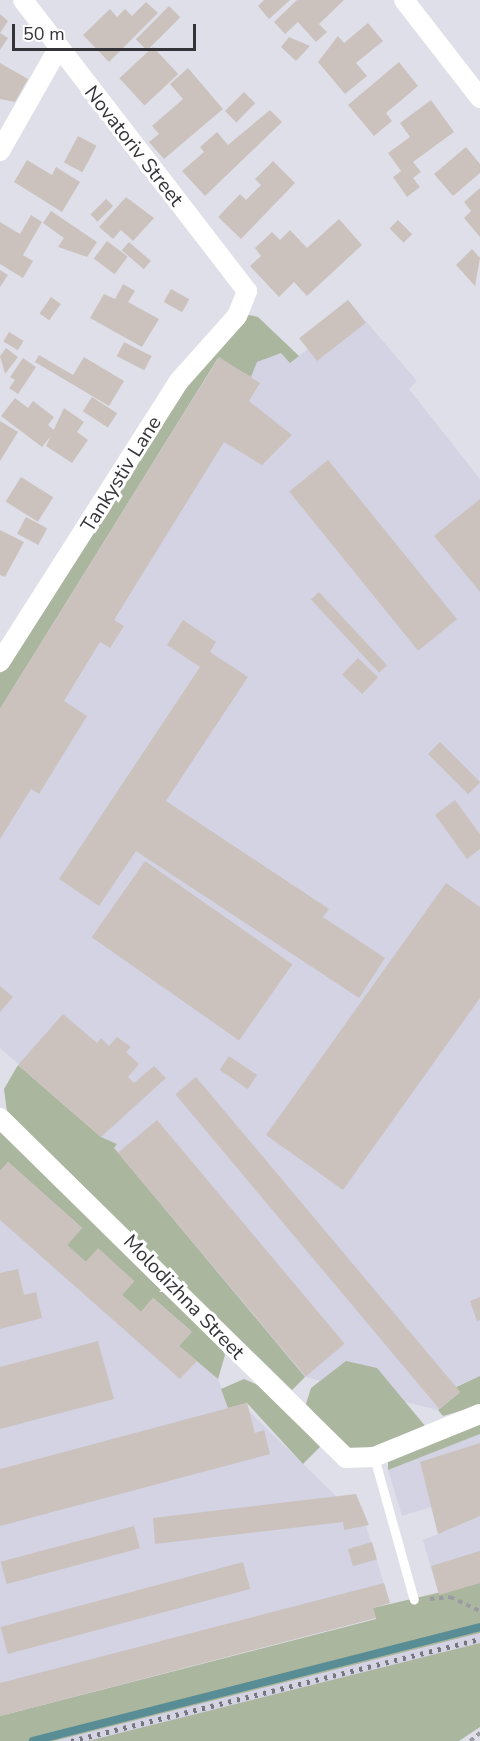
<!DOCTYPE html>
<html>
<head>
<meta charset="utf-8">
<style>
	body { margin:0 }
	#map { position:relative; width:480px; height:1741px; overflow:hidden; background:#dfdfe9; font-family:"Nunito Sans",sans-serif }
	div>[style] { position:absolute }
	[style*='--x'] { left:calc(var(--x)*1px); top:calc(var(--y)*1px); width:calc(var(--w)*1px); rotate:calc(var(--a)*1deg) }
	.built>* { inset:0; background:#d3d3e4 }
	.green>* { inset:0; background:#abb69e }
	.stream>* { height:8px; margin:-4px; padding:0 4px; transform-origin:4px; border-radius:4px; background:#598d95 }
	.building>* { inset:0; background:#ccc2bd; transform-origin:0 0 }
	.path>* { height:4px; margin-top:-2px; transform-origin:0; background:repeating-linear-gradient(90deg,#9a9aa2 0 4.5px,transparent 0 9px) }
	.service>* { height:9px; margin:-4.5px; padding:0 4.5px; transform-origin:4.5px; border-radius:4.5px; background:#fff }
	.minor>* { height:20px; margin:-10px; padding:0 10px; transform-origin:10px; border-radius:10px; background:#fff }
	.rail>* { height:4.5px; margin-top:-2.25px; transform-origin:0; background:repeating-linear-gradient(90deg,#76767c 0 3px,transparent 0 9px) }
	span { translate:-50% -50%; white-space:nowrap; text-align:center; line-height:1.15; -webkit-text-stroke:6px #fff; paint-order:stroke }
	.street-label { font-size:20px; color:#343438 }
	.scale { position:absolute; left:12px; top:24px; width:184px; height:27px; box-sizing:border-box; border:3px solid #343438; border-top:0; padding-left:8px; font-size:18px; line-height:21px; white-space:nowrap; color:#343438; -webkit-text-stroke:4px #fff; paint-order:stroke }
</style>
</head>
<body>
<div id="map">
	<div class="built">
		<div style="clip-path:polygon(348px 300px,417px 381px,409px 389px,480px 479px,480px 1376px,454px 1387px,459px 1393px,438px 1410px,305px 1377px,113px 1148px,117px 1144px,101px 1137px,0 1048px,0 709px,219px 357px,251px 377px,257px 362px,281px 352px,290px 362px,308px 349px,300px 339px)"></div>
		<div style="clip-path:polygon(8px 1162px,134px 1281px,122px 1295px,141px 1311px,153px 1298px,192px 1332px,180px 1346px,218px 1379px,228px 1408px,247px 1403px,250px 1412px,338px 1498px,356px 1494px,390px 1603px,374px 1608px,376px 1618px,0 1716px,0 1171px)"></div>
		<div style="clip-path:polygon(480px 1434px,480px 1583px,439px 1595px,423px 1540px,438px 1534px,431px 1507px,402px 1516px,388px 1470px)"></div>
		<div style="clip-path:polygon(480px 1633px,480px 1643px,247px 1703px,88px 1741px,54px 1741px)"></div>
	</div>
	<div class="green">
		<div style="clip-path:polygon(249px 315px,258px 317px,299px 356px,290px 363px,281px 353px,257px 362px,251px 377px,218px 358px,0 709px,0 673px,183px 386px)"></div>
		<div style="clip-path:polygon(18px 1065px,101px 1137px,117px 1144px,114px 1148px,305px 1377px,292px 1390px,7px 1112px,4px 1089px)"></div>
		<div style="clip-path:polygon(0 1130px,220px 1345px,225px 1355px,218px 1379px,179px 1346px,191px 1331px,153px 1298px,141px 1312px,122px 1295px,134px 1281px,98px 1249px,86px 1262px,67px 1245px,82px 1228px,8px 1162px,0 1171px)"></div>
		<div style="clip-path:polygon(346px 1361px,377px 1368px,426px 1427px,374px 1451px,348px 1451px,306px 1404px,311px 1388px)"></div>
		<div style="clip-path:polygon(480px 1376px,480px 1405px,443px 1416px,438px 1410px,459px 1393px,454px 1388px)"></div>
		<div style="clip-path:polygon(244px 1379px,265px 1388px,320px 1447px,303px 1464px,247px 1403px,228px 1408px,221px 1389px)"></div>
		<div style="clip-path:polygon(480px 1421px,480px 1434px,388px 1470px,388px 1461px)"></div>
		<div style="clip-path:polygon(480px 1583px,480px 1633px,54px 1741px,0 1741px,0 1716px,376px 1619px,373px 1608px)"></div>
		<div style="clip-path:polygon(480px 1643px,480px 1727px,459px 1741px,88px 1741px)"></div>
	</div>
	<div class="stream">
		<div style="--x:33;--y:1741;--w:461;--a:-14.3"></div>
	</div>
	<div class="building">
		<div style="clip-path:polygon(264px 0,290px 0,269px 19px,258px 6px)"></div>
		<div style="clip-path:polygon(297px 0,344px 0,319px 24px,327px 32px,316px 42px,298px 22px,285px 34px,274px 22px)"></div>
		<div style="clip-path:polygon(146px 2px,158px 13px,109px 62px,83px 35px,110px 9px,117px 17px,125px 9px,132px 16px)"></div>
		<div style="left:169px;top:6px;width:16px;height:47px;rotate:45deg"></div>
		<div style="clip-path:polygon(0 14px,8px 21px,0 33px,8px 38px,0 50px)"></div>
		<div style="clip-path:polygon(368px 23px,383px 41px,356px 63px,367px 76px,345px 94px,318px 62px,338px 36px,344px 43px)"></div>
		<div style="clip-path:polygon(289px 37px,310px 46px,296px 61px,281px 47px)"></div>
		<div style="left:153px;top:47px;width:37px;height:46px;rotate:47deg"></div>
		<div style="clip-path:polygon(399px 62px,418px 86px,386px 113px,392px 121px,374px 136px,348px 105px)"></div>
		<div style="clip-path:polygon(0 63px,28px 79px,15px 102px,0 99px)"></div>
		<div style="clip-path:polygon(188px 68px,223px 109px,164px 159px,149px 142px,159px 134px,152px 126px,183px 99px,170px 84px)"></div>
		<div style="left:244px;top:92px;width:16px;height:27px;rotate:45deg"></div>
		<div style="clip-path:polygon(431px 100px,454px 132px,413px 162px,421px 172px,413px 178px,420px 187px,407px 197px,393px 177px,401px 171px,388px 153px,410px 137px,400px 123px)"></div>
		<div style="clip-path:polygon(270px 110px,282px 122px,205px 196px,182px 171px,204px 152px,200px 147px,217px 132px,228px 145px)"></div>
		<div style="left:78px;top:136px;width:21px;height:30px;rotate:28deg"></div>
		<div style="clip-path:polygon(466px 147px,480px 164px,480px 173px,453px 196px,434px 174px)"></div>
		<div style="clip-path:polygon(27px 160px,52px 175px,56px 167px,80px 182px,62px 212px,14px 182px)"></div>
		<div style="clip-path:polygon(273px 161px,295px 183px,241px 239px,218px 217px,240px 194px,246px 200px,261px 185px,255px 179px)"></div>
		<div style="clip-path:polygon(480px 188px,480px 237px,464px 218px,471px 211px,464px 202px)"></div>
		<div style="clip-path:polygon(126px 197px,154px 218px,133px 241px,121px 230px,113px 239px,99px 227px)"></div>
		<div style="left:106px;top:199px;width:10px;height:22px;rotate:45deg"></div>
		<div style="clip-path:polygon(51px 211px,97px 242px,87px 257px,58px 247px,64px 238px,43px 223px)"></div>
		<div style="clip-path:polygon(31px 215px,42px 222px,23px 255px,33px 261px,23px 278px,0 264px,0 222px,20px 234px)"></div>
		<div style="clip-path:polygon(339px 219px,362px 245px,307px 296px,294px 282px,279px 297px,250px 266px,261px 256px,255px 248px,272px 232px,280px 240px,290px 230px,307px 248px)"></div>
		<div style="left:398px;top:220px;width:20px;height:12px;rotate:45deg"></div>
		<div style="left:107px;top:241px;width:26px;height:22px;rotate:37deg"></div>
		<div style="left:129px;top:242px;width:29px;height:11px;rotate:41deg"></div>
		<div style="clip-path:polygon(472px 249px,480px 258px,475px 286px,456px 265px)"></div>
		<div style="clip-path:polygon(0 270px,8px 275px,0 287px)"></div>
		<div style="clip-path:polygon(123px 284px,135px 291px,128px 302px,159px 319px,142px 347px,90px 318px,104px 294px,115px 299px)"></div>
		<div style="left:171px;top:289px;width:21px;height:15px;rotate:29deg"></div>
		<div style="left:51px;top:297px;width:12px;height:20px;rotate:35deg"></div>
		<div style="left:348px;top:300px;width:29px;height:62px;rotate:52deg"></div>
		<div style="left:9px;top:332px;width:17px;height:11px;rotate:31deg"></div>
		<div style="left:124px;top:342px;width:31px;height:16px;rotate:27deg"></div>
		<div style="clip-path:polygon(6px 348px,18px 357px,5px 374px,0 356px)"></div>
		<div style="clip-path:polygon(39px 355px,73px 375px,84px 357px,124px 381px,109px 406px,35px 362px)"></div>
		<div style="clip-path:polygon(219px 357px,260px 383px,249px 401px,292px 435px,262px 465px,224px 442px,114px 620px,124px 626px,110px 648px,100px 642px,64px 701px,87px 716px,39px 794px,31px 789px,0 839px,0 709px)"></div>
		<div style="clip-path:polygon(23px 358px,36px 367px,18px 394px,9px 388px,15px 380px,10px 377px)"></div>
		<div style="left:92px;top:397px;width:30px;height:17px;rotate:33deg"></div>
		<div style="clip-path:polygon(15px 398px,28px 408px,33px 401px,54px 417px,48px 425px,55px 431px,42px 447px,1px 416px)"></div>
		<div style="clip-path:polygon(64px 408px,84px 422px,77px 432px,88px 440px,72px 463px,46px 446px)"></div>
		<div style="clip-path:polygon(0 421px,18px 432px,0 461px)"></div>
		<div style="left:328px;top:460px;width:205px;height:50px;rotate:51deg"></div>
		<div style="left:21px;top:477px;width:38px;height:29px;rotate:32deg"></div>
		<div style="clip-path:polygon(480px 499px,480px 592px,434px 536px)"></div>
		<div style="left:26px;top:517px;width:24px;height:19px;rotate:28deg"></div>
		<div style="clip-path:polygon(0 530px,24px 542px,5px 577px,0 575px)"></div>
		<div style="left:319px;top:592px;width:100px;height:11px;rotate:47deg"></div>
		<div style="clip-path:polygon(183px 620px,216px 642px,210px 652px,248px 677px,166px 801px,329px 909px,323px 917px,385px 958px,359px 998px,136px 851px,99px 906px,59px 879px,200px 667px,167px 645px)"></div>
		<div style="left:358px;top:658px;width:28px;height:23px;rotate:44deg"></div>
		<div style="left:440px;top:742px;width:57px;height:17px;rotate:45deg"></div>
		<div style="clip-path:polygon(455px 800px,480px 834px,480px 849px,467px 859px,435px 815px)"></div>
		<div style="left:145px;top:861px;width:180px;height:93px;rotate:35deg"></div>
		<div style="clip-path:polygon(446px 883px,480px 907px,480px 998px,343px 1190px,266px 1135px)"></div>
		<div style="clip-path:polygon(0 986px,13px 997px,0 1012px)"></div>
		<div style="clip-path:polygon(63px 1014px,97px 1043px,101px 1038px,109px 1046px,117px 1037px,131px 1047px,126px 1052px,139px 1064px,128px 1077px,134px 1083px,154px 1066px,166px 1078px,101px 1137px,18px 1065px)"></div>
		<div style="left:229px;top:1056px;width:34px;height:17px;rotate:34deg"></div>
		<div style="left:196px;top:1077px;width:411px;height:27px;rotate:50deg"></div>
		<div style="left:157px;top:1120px;width:292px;height:51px;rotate:50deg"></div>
		<div style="clip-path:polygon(8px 1162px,82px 1228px,67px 1245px,86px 1262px,98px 1248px,134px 1281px,122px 1295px,141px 1312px,153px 1298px,192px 1332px,179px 1346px,197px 1361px,180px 1379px,0 1220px,0 1171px)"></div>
		<div style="clip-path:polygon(18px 1269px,24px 1295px,36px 1292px,42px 1318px,0 1329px,0 1273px)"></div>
		<div style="clip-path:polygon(480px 1297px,480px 1320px,477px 1321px,470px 1301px)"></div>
		<div style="clip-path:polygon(98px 1341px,114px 1399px,0 1429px,0 1367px)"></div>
		<div style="clip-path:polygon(247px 1403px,255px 1433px,264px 1430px,270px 1454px,0 1526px,0 1469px)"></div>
		<div style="clip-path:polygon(480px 1443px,480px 1516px,438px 1534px,420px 1462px)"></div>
		<div style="clip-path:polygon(356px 1494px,369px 1525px,344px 1530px,343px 1522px,155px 1544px,153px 1518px)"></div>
		<div style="left:134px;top:1526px;width:23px;height:138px;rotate:75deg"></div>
		<div style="left:372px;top:1542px;width:18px;height:25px;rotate:74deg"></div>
		<div style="clip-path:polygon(480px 1551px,480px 1583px,439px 1595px,431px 1566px)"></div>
		<div style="left:243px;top:1562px;width:28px;height:251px;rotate:75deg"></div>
		<div style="clip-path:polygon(384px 1583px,390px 1603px,373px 1608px,376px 1618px,0 1716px,0 1683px)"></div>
	</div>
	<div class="path">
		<div style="--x:430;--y:1599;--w:20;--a:-6"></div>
		<div style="--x:450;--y:1597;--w:33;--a:25"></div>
		<div style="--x:470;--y:1741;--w:13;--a:-39"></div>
	</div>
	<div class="service">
		<div style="--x:374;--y:1457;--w:148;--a:74.4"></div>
	</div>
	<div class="minor">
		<div style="--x:404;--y:0;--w:124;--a:52.2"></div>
		<div style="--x:0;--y:151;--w:117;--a:-60.4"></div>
		<div style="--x:0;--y:662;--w:333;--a:-57.5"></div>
		<div style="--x:179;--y:381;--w:87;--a:-48.3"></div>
		<div style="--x:237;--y:316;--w:27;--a:-68"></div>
		<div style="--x:247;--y:291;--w:367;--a:-127.6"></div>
		<div style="--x:0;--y:1118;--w:485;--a:44.5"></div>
		<div style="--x:346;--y:1458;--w:28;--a:-2"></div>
		<div style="--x:374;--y:1457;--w:114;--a:-22.1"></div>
	</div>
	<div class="rail">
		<div style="--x:71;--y:1741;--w:422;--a:-14"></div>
	</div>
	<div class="street-label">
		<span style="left:134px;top:146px;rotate:52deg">Novatoriv Street</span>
		<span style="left:121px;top:474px;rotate:-58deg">Tankystiv Lane</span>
		<span style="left:184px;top:1297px;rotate:46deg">Molodizhna Street</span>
	</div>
	<div class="scale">50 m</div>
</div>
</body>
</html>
